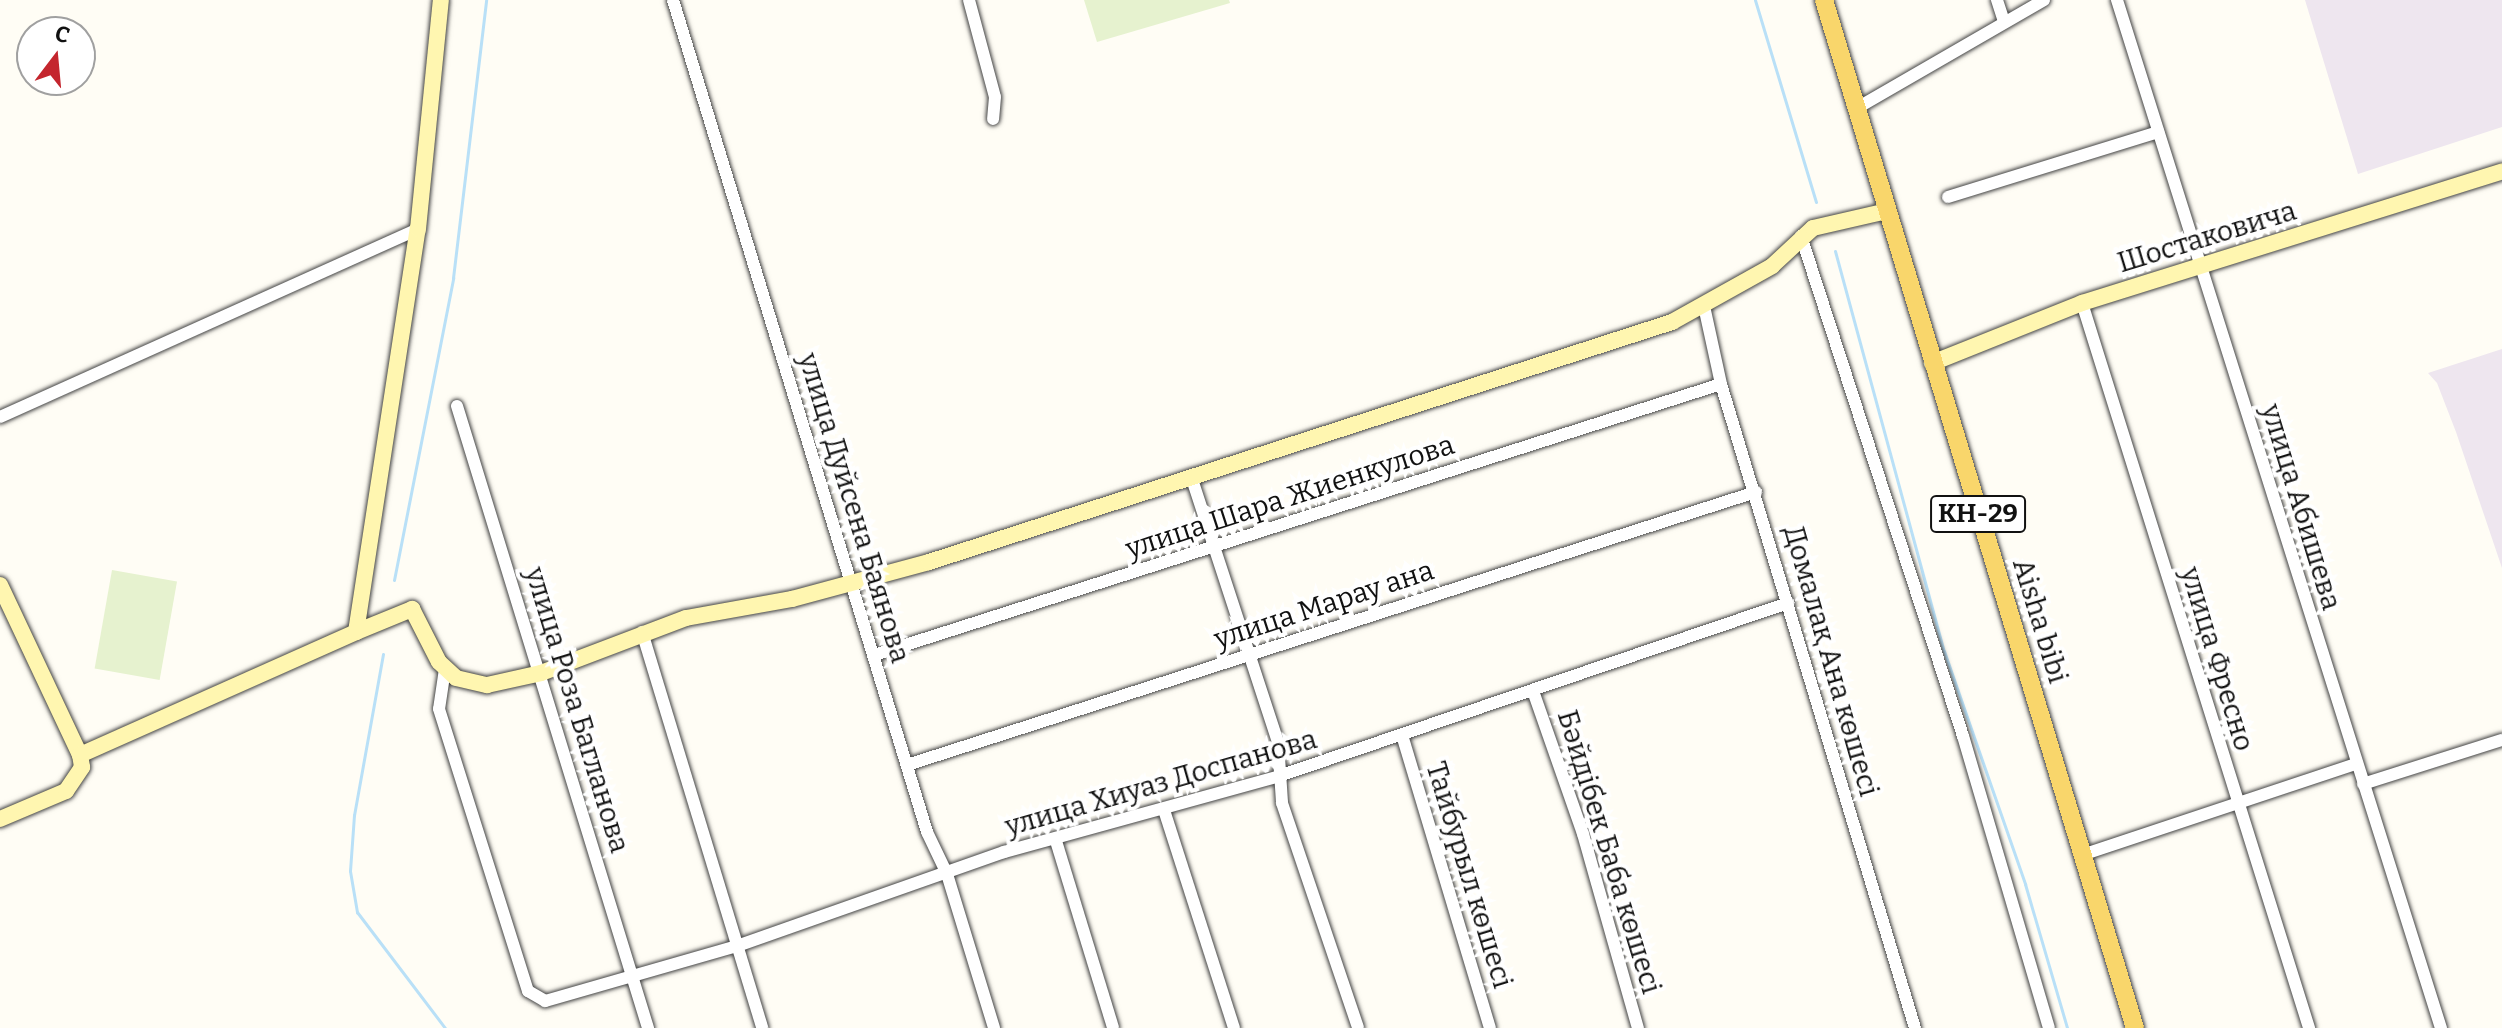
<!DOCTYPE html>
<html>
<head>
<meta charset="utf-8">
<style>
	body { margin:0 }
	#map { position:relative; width:2502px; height:1028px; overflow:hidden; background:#fffdf5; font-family:Bitter,serif }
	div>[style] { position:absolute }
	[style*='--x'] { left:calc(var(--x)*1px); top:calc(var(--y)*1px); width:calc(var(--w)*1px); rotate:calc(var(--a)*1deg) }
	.industrial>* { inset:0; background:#eee6ef }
	.pitch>* { inset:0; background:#e6f2cf; transform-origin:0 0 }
	.stream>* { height:3px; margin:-1.5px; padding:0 1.5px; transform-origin:1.5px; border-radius:1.5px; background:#b9e0f7 }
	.roads { filter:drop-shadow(0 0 2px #444) drop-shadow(0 0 2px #444) }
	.street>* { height:12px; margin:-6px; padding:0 6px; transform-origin:6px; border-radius:6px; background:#fff }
	.secondary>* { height:16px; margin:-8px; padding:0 8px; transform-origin:8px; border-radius:8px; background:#fff6b0 }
	.primary>* { height:18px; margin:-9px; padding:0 9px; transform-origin:9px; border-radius:9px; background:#f9d66b }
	span { translate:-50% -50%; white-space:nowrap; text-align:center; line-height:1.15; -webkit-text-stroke:8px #fff; paint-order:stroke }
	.shield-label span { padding:2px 6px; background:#fff; border:2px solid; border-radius:6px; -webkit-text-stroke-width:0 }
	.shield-label { font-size:26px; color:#111; font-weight:700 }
	.street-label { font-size:28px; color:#111 }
	.north { position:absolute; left:16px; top:16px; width:80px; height:80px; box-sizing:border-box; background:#fff; border:2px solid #a0a0a0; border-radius:50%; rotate:16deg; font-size:22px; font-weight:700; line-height:32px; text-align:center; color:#111 }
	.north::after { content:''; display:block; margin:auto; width:28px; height:36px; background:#c4262e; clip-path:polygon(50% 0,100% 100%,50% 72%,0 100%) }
</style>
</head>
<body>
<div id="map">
	<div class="industrial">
		<div style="clip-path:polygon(2305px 0,2502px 0,2502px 127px,2358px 174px)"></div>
		<div style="clip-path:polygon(2502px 349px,2502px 568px,2456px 432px,2437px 383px,2428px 373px)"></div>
	</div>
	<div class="pitch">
		<div style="clip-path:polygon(1084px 0,1229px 0,1230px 3px,1097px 42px)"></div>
		<div style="left:112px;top:570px;width:66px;height:100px;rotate:10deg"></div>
	</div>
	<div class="stream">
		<div style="--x:1755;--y:0;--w:211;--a:73.2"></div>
		<div style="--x:1835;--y:251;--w:415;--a:74.8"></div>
		<div style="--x:1944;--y:651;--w:247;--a:70.8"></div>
		<div style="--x:2025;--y:884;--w:150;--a:73.7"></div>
		<div style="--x:394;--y:580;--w:308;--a:-78.9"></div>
		<div style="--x:453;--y:278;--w:280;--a:-83.2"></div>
		<div style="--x:383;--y:654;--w:164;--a:100.2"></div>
		<div style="--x:354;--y:815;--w:56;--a:94.1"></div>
		<div style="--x:350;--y:871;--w:42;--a:80.3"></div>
		<div style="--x:357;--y:912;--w:146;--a:52.8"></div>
	</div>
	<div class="roads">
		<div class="street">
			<div style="--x:673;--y:0;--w:870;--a:73.02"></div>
			<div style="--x:927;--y:832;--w:47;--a:64.5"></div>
			<div style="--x:947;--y:874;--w:161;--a:73"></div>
			<div style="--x:969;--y:0;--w:100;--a:75"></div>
			<div style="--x:995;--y:97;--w:22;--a:95"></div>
			<div style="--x:1997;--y:0;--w:23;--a:72"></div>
			<div style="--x:2117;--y:0;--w:1078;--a:72.51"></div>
			<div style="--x:1857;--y:108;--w:216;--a:-30"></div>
			<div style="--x:1948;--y:197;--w:220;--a:-17.2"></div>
			<div style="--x:1801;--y:236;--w:526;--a:72.05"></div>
			<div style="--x:1963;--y:736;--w:304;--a:73.6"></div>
			<div style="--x:2082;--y:303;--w:760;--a:72.61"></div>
			<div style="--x:1704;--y:306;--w:80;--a:77.7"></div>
			<div style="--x:1721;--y:384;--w:673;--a:73.24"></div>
			<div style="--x:457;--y:406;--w:651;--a:72.93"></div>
			<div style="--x:0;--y:417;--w:458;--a:-24.2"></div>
			<div style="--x:1191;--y:476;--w:280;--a:71.9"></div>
			<div style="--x:1278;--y:742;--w:61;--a:86.2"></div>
			<div style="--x:1282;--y:803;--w:237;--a:71.3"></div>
			<div style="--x:642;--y:632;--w:414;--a:73.1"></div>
			<div style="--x:874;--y:655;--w:889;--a:-17.74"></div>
			<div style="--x:445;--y:669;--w:40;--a:98.5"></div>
			<div style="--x:439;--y:709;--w:296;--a:72.5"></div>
			<div style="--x:528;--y:991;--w:20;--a:30"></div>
			<div style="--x:545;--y:1001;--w:200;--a:-16"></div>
			<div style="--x:737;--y:946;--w:283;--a:-19.4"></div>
			<div style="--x:1004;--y:852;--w:285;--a:-15.4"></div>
			<div style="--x:1279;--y:776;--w:538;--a:-18.77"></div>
			<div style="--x:1533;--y:691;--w:151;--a:70.7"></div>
			<div style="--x:1583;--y:834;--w:202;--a:74.2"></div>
			<div style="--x:1402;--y:735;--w:306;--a:73.3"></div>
			<div style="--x:907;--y:765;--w:892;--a:-17.83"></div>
			<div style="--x:2363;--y:784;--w:146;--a:-17.6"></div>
			<div style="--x:1164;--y:810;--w:229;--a:72.2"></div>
			<div style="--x:1056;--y:841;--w:195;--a:73"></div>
			<div style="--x:2082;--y:855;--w:289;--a:-18.4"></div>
		</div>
		<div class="secondary">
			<div style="--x:1932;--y:363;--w:162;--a:-21.8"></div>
			<div style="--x:2082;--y:303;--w:440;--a:-17.4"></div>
			<div style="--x:0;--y:585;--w:188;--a:64.8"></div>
			<div style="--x:80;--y:755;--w:302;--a:-24"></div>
			<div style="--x:356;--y:632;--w:408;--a:-81.3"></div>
			<div style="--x:418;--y:229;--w:230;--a:-84.3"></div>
			<div style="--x:356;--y:632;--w:61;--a:-22.3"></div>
			<div style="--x:412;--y:609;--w:59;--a:63"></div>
			<div style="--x:439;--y:662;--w:23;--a:43"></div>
			<div style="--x:456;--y:678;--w:32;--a:13"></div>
			<div style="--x:487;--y:685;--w:55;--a:-12.5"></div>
			<div style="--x:541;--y:673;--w:155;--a:-20.8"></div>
			<div style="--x:686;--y:618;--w:108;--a:-10.2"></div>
			<div style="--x:792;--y:599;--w:142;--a:-15.1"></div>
			<div style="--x:929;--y:562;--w:781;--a:-17.9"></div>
			<div style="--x:1672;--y:322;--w:115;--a:-29.2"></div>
			<div style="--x:1772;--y:266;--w:56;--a:-42.8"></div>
			<div style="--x:1813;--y:228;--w:76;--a:-12.9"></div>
			<div style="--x:0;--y:819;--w:72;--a:-23"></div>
			<div style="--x:66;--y:791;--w:29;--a:-56"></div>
			<div style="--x:82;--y:767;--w:12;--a:-99"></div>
		</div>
		<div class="primary">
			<div style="--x:1824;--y:0;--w:1074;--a:73.17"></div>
		</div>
	</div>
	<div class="shield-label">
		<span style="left:1978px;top:514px">КН-29</span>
	</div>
	<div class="street-label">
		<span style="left:2207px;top:237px;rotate:-17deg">Шостаковича</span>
		<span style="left:1290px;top:497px;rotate:-18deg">улица Шара Жиенкулова</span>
		<span style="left:2301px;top:507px;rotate:73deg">улица Абишева</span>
		<span style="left:854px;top:508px;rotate:73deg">улица Дуйсена Баянова</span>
		<span style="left:1324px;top:605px;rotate:-18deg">улица Марау ана</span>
		<span style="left:2040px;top:621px;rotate:73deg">Aisha bibi</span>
		<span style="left:2217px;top:659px;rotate:73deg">улица Фресно</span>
		<span style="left:1831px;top:661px;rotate:74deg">Домалақ Ана көшесі</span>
		<span style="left:577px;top:710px;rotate:73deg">улица Роза Багланова</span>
		<span style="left:1161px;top:783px;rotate:-16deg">улица Хиуаз Доспанова</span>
		<span style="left:1609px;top:852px;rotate:73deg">Бәйдібек Баба көшесі</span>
		<span style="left:1469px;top:875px;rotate:73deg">Тайбурыл көшесі</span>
	</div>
	<div class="north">С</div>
</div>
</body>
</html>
